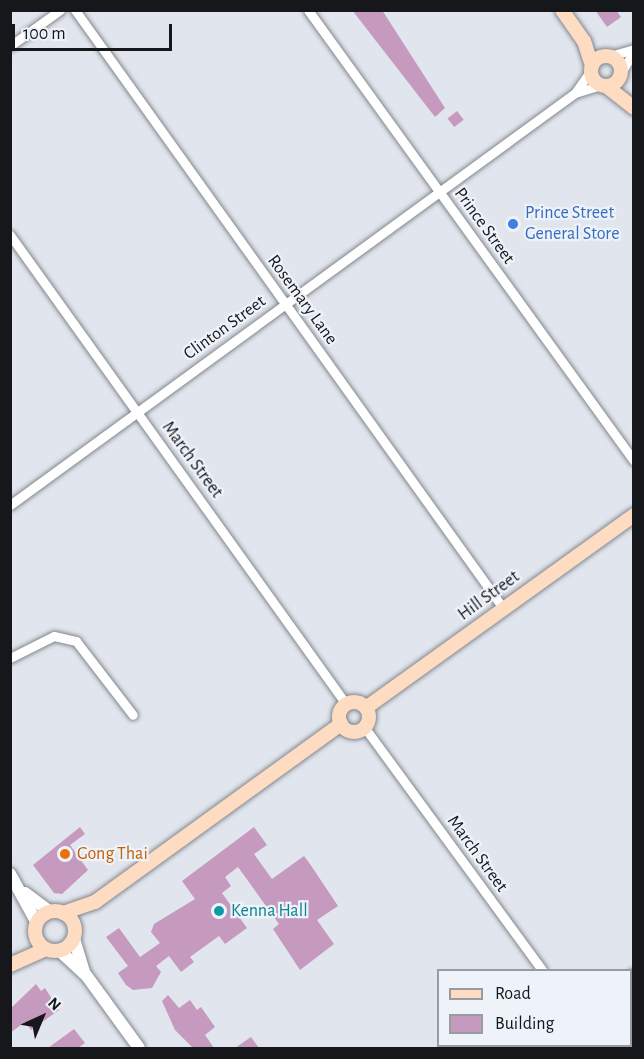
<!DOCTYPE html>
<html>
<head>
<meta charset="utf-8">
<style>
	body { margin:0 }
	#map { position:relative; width:644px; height:1059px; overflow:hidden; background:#e1e5ed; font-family:"Alegreya Sans",sans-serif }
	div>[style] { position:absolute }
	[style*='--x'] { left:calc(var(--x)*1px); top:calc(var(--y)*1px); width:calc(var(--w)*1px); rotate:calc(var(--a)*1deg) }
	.building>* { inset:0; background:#c69abf; transform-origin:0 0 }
	.roads { filter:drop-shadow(0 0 2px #83878e) drop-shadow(0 0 2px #83878e) }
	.minor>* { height:9px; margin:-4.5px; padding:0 4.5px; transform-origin:4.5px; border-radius:4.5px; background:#fff }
	.tertiary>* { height:12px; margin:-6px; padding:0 6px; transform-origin:6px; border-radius:6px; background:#fff }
	.secondary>* { height:14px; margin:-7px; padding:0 7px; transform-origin:7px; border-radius:7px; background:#fddcc2 }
	.secondary>.ring { margin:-7px; padding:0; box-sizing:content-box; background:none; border:14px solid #fddcc2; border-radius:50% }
	.dots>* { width:16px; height:16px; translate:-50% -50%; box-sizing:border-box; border:3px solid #eef3fa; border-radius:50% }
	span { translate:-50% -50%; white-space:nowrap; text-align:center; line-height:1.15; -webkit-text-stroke:4.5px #eef3fa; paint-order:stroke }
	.shop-label { font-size:18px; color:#366cbe }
	.left { translate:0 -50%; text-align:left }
	.street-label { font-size:18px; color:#16171a }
	.food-label { font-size:18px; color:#c56008 }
	.culture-label { font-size:18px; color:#0d838f }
	.frame { position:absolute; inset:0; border:12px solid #16171a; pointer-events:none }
	.legend { position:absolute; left:437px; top:969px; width:195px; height:78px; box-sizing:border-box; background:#eef3fa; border:2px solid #989ba0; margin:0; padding:8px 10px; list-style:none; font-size:18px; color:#16171a }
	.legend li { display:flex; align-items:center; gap:12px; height:30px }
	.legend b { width:30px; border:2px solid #989ba0 }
	.north { position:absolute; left:12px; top:987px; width:60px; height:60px; -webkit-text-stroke:4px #eef3fa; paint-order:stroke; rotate:44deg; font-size:16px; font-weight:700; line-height:24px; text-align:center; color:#16171a }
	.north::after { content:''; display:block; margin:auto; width:21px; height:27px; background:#16171a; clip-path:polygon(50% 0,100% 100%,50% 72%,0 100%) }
	.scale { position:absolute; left:12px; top:24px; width:160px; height:27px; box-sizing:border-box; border:3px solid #16171a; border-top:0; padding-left:8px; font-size:18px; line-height:21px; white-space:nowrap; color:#16171a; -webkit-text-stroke:4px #eef3fa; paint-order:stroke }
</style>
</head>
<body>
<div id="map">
	<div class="building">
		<div style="clip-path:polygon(352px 10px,382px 10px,445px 108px,435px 117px)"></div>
		<div style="clip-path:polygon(595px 10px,616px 10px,621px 17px,607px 27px)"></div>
		<div style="left:457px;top:111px;width:11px;height:12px;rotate:52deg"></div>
		<div style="clip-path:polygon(80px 827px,85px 834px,70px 845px,88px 870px,62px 894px,54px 893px,33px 865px)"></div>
		<div style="clip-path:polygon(254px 827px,267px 845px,254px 854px,272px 879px,304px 856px,310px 864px,338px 906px,317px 920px,334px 944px,300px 970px,273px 929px,279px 924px,238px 867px,225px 877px,231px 886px,222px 893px,247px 928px,225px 944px,219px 936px,190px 957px,194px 962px,181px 972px,169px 956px,156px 966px,161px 972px,152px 988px,133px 990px,126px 985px,118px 973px,128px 966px,106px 937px,119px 928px,140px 957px,160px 943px,151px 932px,154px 924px,195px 899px,182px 881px)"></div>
		<div style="clip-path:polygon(36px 984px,41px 991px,45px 988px,59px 1010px,31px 1030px,25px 1022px,10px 1033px,10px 1009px)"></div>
		<div style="clip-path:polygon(168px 995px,179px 1008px,190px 1000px,197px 1010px,201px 1007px,215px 1027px,205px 1035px,214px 1048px,193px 1048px,175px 1030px,162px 1001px)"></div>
		<div style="clip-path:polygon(74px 1029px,85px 1043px,78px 1048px,48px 1048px)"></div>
		<div style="clip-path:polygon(251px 1037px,259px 1048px,235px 1048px)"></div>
	</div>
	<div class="roads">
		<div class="minor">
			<div style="--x:75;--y:10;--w:735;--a:54.41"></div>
			<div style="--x:308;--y:10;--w:556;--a:54.14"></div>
			<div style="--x:10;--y:46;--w:62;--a:-35.8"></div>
			<div style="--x:610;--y:56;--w:25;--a:-16"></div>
			<div style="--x:622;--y:71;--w:23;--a:-59"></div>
			<div style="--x:575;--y:93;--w:28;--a:-17"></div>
			<div style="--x:10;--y:235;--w:577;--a:54.38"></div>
			<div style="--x:10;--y:505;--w:699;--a:-36.1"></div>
			<div style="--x:575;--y:93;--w:28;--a:-55"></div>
			<div style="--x:10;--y:658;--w:49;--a:-26.6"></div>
			<div style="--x:54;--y:636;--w:23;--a:13"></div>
			<div style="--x:76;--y:641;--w:93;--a:52.4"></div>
			<div style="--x:365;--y:728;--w:300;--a:53.8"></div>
			<div style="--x:630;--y:975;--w:4;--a:-27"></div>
			<div style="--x:597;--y:1046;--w:3;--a:45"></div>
			<div style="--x:529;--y:1048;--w:4;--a:-27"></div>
		</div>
		<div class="tertiary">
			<div style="--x:10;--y:874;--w:56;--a:61.1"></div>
			<div style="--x:25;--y:893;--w:31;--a:37"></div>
			<div style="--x:74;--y:939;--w:34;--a:73"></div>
			<div style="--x:60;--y:951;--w:35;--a:43"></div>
			<div style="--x:86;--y:975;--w:90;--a:54"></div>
		</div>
		<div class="secondary">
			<div style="--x:562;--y:10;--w:38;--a:55"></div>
			<div style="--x:584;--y:41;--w:26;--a:72"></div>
			<div class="ring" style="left:591px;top:56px;width:16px;height:16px"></div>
			<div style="--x:606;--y:86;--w:36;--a:38"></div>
			<div class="ring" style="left:339px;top:702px;width:16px;height:16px"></div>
			<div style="--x:367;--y:707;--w:329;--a:-35.7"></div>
			<div class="ring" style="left:35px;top:911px;width:26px;height:26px"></div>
			<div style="--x:63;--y:913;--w:34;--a:-19"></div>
			<div style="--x:95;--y:902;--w:304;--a:-35.9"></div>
			<div style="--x:10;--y:965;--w:39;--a:-24"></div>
		</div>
	</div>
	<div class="dots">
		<div style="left:513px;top:224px;background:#3f7fe0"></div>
		<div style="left:65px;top:854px;background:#e8710a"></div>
		<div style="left:219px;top:911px;background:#0f9aa8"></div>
	</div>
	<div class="shop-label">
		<span class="left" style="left:525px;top:224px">Prince Street<br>General Store</span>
	</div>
	<div class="street-label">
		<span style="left:484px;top:226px;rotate:54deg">Prince Street</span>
		<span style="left:302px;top:300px;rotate:54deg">Rosemary Lane</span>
		<span style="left:225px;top:328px;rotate:-36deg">Clinton Street</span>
		<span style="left:192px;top:460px;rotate:54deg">March Street</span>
		<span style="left:489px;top:596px;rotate:-36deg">Hill Street</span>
		<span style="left:477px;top:854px;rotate:54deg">March Street</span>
	</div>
	<div class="food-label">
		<span class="left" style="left:77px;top:854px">Gong Thai</span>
	</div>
	<div class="culture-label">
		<span class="left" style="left:231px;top:911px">Kenna Hall</span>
	</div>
	<div class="frame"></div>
	<ul class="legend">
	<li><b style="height:8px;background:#fddcc2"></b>Road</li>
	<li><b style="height:16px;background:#c69abf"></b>Building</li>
	</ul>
	<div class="north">N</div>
	<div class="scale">100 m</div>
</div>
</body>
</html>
